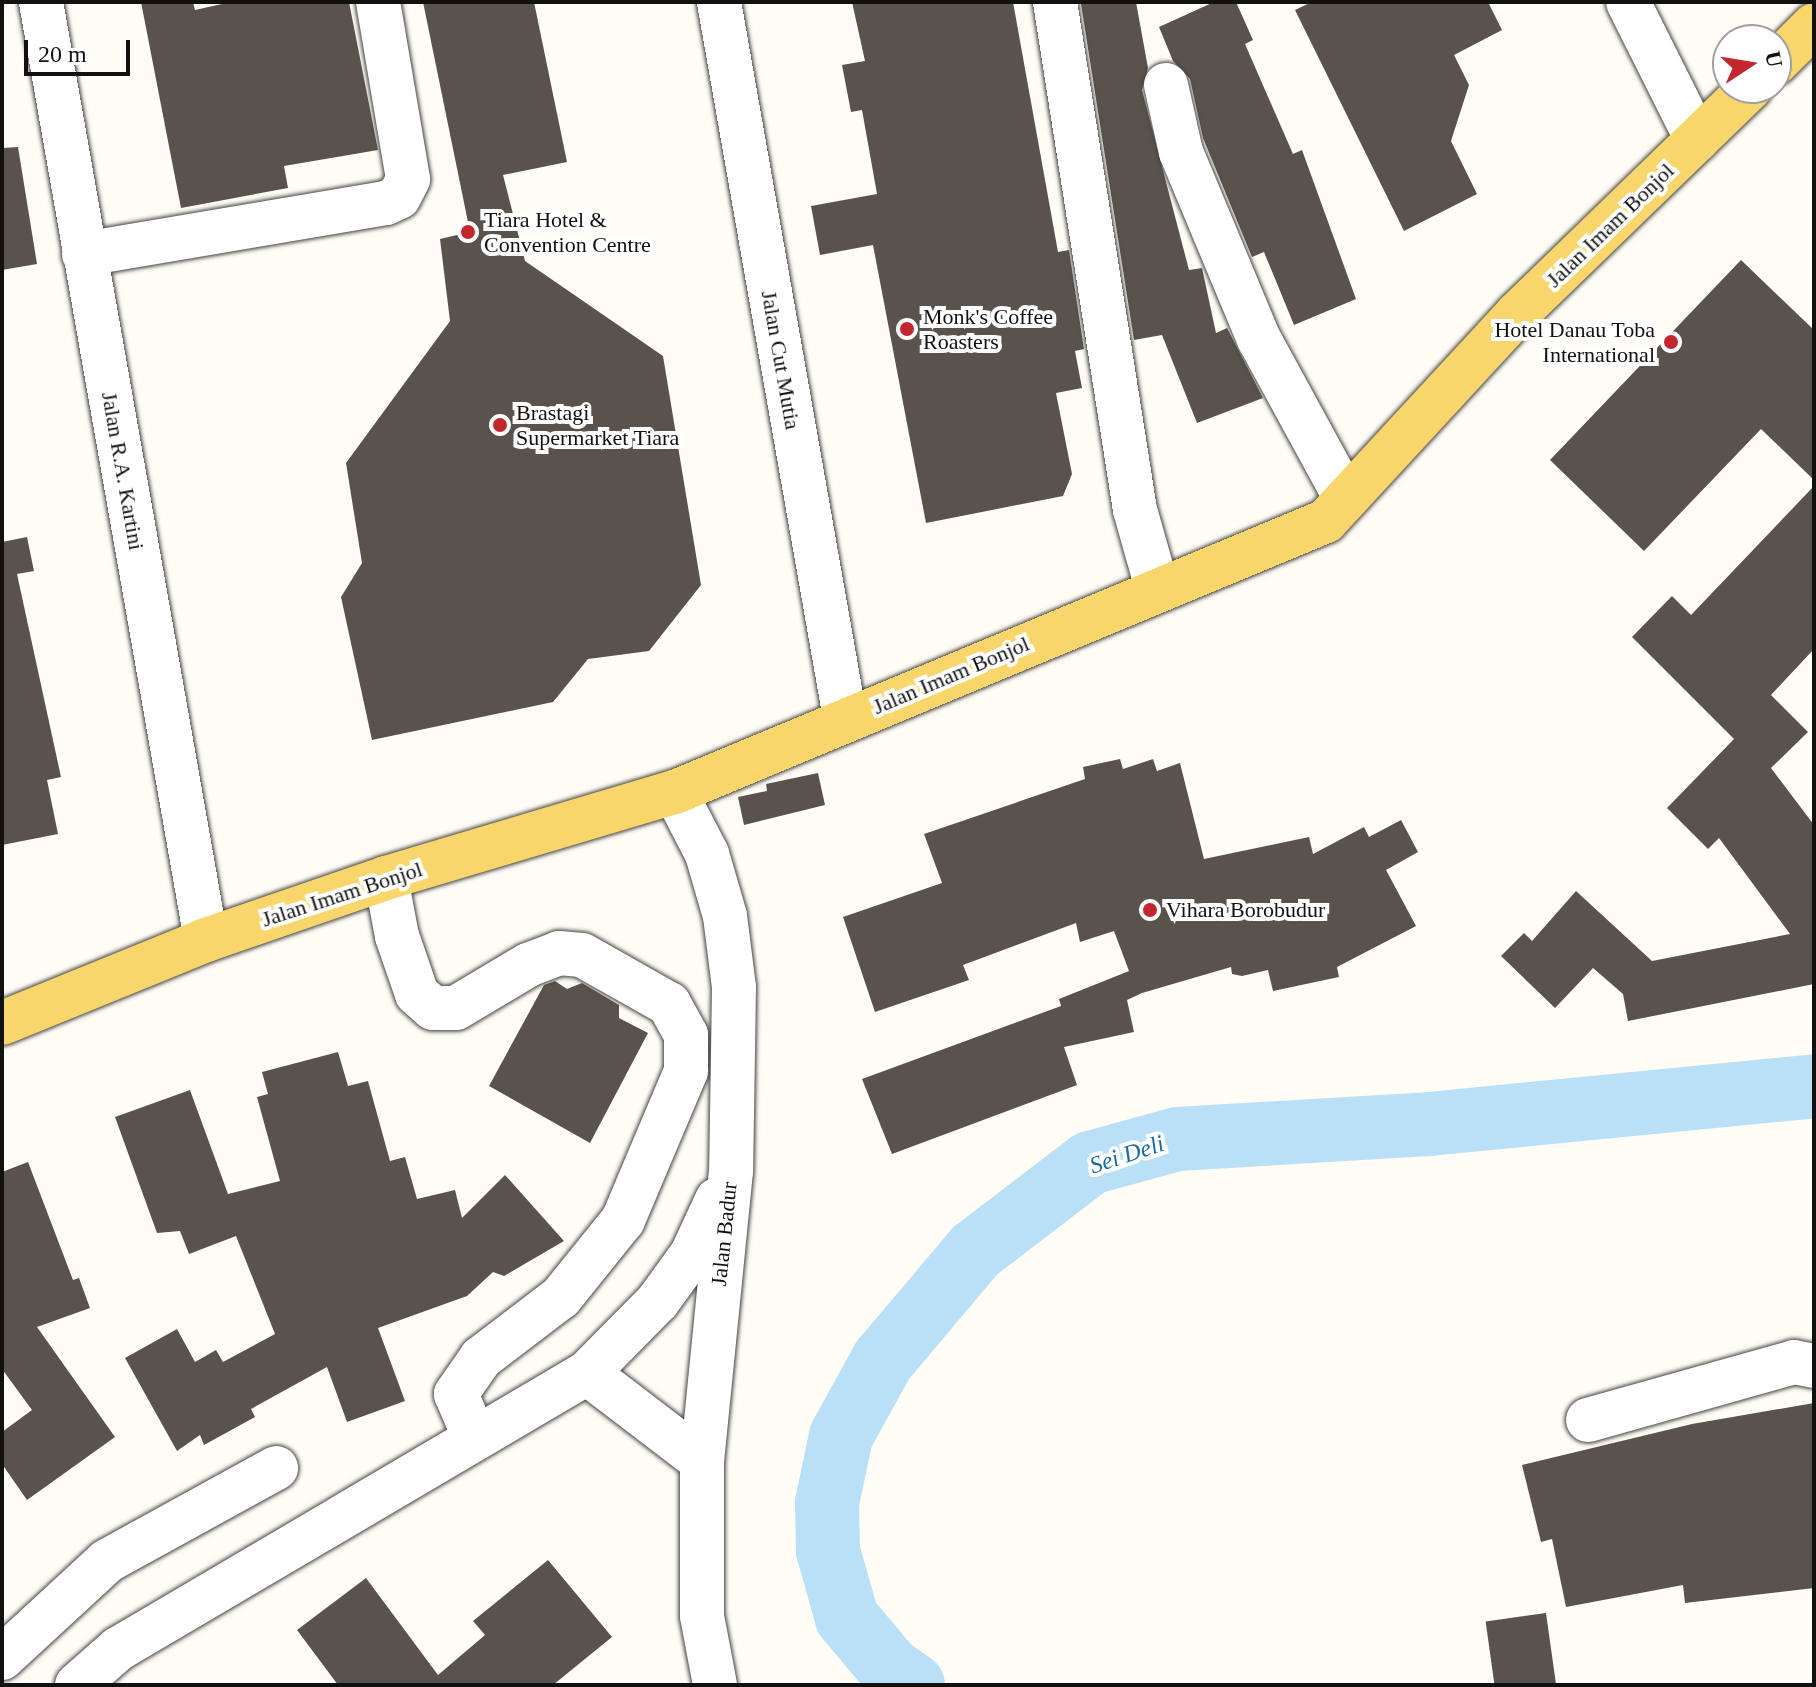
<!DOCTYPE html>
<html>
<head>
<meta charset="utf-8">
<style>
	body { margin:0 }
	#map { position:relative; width:1816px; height:1687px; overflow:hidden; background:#fffdf5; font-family:Georgia,serif }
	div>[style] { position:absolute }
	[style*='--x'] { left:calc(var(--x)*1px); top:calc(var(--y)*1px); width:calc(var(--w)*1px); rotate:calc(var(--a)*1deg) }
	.river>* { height:64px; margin:-32px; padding:0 32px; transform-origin:32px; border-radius:32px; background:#b9e0f7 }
	.building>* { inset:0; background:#5a524d; transform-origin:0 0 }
	.roads { filter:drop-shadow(0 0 2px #444) drop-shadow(0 0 2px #444) }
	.minor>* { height:44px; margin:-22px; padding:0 22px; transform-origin:22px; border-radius:22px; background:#fff }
	.major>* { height:44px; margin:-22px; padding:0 22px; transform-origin:22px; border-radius:22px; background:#f9d66b }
	.dots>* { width:22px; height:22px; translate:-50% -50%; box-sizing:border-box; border:4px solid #fff; border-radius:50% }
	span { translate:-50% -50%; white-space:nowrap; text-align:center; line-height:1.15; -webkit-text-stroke:8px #fff; paint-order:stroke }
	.poi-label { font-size:22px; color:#111 }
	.left { translate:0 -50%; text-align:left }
	.right { translate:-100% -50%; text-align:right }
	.street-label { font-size:22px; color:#111 }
	.water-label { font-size:24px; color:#1768a6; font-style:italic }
	.frame { position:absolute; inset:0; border:4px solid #111; pointer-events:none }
	.north { position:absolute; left:1712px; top:24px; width:80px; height:80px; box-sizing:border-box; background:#fff; border:2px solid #a0a0a0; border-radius:50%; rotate:78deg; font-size:22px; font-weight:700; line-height:32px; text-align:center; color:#111 }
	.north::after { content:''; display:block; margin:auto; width:28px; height:36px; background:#c4262e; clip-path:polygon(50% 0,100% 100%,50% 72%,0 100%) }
	.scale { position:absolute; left:24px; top:40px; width:106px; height:36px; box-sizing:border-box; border:4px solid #111; border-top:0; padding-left:10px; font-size:24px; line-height:28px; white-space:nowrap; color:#111; -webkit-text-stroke:6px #fff; paint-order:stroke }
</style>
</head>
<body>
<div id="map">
	<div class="river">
		<div style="--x:913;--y:1685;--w:28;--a:-145"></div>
		<div style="--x:890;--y:1669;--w:67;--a:-130.1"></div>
		<div style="--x:847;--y:1618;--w:70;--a:-105.8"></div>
		<div style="--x:828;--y:1551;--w:48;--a:-91.2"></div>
		<div style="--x:827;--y:1503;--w:68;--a:-78.2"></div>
		<div style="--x:841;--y:1436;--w:87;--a:-61.1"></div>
		<div style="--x:883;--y:1360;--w:143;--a:-49.8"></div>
		<div style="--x:975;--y:1251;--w:145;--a:-37.4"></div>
		<div style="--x:1090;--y:1163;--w:91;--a:-15.3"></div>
		<div style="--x:1178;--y:1139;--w:251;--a:-3.4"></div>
		<div style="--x:1429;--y:1124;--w:387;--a:-5.6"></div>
	</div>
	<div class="building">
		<div style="clip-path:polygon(141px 2px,193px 2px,195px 10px,231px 2px,349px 2px,378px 150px,284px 166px,288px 188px,181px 208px)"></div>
		<div style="clip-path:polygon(423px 2px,534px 2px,567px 162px,503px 175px,525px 261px,663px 356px,701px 585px,649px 651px,588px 659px,553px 702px,372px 740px,341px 597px,362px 563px,346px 463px,450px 321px,440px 239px,470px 232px)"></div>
		<div style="clip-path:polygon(852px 2px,1013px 2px,1058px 252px,1069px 250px,1084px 349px,1075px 351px,1082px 388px,1056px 393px,1072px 474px,1063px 496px,926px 523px,873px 245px,820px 255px,811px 206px,877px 194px,862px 110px,851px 112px,842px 65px,865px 61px)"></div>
		<div style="clip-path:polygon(1136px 2px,1148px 68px,1142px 90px,1189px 270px,1202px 268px,1216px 333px,1227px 328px,1263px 398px,1197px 423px,1162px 335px,1134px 340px,1081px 4px)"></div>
		<div style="clip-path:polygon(1214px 2px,1236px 2px,1253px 40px,1245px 44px,1293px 154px,1302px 150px,1356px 299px,1294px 325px,1264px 252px,1252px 257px,1203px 138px,1190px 79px,1173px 61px,1159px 27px)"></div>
		<div style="clip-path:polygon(1312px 2px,1488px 2px,1502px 30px,1454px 55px,1469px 85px,1451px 141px,1477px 194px,1404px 231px,1295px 10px)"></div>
		<div style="clip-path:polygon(18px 147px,37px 264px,2px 270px,2px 148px)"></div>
		<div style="clip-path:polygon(1741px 260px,1814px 330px,1814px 480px,1761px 429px,1644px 551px,1550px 460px)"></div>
		<div style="clip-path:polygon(1814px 486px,1814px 649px,1771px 695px,1808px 732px,1771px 768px,1814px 825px,1814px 984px,1628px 1021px,1623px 994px,1593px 968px,1555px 1008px,1501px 956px,1524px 933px,1532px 941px,1576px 891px,1652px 961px,1790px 934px,1719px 838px,1708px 849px,1667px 808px,1734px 739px,1632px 637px,1672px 596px,1691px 615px)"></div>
		<div style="clip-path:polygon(27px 537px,34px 571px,17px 574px,61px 777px,47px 780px,58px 834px,2px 845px,2px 542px)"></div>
		<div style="clip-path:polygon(1120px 759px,1123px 769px,1153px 759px,1157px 771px,1180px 763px,1204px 859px,1309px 837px,1313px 854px,1364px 827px,1369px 837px,1401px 820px,1418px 852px,1386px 870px,1416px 926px,1337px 967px,1339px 977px,1273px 991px,1268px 970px,1242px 976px,1232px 974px,1231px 967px,1142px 993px,1127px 1000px,1134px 1032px,1064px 1047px,1077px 1085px,892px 1154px,862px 1079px,1061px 1006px,1059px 999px,1129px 971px,1114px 931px,1080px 942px,1076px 923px,963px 965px,969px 980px,875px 1012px,843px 917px,942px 883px,924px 834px,1085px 779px,1083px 767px)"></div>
		<div style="clip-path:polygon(818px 773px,825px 805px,744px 825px,738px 797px,767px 791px,766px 784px)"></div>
		<div style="clip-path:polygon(555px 981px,567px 989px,582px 983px,619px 1005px,619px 1018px,648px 1033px,590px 1143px,489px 1086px,544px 985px)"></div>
		<div style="clip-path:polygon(338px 1052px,348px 1086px,368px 1081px,390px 1161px,405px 1157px,417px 1199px,455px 1190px,462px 1218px,505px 1175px,564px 1241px,504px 1276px,493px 1272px,467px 1296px,378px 1328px,405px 1401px,347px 1422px,327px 1367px,251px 1409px,255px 1417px,204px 1445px,200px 1435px,177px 1451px,125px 1358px,177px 1329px,195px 1362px,216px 1350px,223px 1362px,275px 1334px,236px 1236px,189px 1254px,180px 1231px,157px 1233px,115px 1117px,190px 1090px,228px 1194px,280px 1181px,257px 1097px,268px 1094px,262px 1072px)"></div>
		<div style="clip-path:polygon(28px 1162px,73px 1280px,79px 1278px,90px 1308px,37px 1327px,115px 1437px,27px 1500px,2px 1464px,2px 1432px,32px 1410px,2px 1369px,2px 1172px)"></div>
		<div style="clip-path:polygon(1814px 1403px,1814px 1588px,1685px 1603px,1683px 1585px,1566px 1607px,1552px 1539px,1541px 1542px,1522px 1465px,1692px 1424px)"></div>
		<div style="clip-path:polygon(548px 1560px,612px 1637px,553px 1685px,338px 1685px,297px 1630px,366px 1578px,438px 1675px,485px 1635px,473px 1621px)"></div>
		<div style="left:1546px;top:1613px;width:73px;height:61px;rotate:82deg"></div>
	</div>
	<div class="roads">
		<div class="minor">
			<div style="--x:41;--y:2;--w:952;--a:80.02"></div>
			<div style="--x:719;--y:2;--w:727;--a:80.02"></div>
			<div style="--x:1055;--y:2;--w:514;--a:81.05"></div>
			<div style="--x:1135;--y:510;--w:81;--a:74.2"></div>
			<div style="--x:1628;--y:2;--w:154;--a:63.4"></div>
			<div style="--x:1166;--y:85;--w:69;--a:77.4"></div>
			<div style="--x:1181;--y:152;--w:203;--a:67.4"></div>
			<div style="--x:1259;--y:339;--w:180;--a:61.4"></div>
			<div style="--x:84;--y:254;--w:306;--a:-9.6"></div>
			<div style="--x:386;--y:203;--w:14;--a:-25"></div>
			<div style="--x:399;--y:197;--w:20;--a:-63"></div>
			<div style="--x:408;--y:179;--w:180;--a:-99.6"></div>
			<div style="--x:675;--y:792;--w:70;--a:62.7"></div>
			<div style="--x:707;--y:854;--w:65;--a:73.8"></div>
			<div style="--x:725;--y:916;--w:72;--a:82.8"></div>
			<div style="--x:734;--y:987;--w:184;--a:90.9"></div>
			<div style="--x:731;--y:1171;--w:291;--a:95.7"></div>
			<div style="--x:702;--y:1461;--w:155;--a:90"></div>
			<div style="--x:702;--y:1616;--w:70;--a:79.3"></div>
			<div style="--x:386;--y:878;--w:59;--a:79.3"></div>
			<div style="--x:397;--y:936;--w:61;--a:71"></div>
			<div style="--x:417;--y:994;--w:21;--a:41"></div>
			<div style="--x:433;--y:1008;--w:23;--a:0"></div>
			<div style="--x:456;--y:1008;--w:84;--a:-30.8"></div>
			<div style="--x:528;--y:965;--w:33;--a:-21"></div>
			<div style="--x:559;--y:953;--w:23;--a:5"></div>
			<div style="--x:582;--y:955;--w:100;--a:29.4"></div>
			<div style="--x:669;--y:1004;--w:35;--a:61"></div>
			<div style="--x:686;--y:1035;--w:36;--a:90"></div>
			<div style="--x:686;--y:1071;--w:162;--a:112.9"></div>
			<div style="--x:623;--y:1220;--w:99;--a:128.8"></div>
			<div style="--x:561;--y:1297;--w:101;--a:142.7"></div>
			<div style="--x:481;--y:1358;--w:44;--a:124.8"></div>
			<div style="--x:456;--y:1394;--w:46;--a:66.8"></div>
			<div style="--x:587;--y:1373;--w:145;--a:37.4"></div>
			<div style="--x:1588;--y:1420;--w:214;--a:-15.7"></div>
			<div style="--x:1794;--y:1362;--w:20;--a:11"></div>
			<div style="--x:2;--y:1658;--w:143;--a:-42.7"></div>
			<div style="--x:107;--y:1561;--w:193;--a:-28.8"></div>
			<div style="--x:77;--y:1685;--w:55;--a:-41.3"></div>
			<div style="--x:118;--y:1649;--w:544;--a:-30.48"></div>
			<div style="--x:587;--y:1373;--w:101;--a:-45.4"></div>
			<div style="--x:658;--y:1301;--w:58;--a:-54.1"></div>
			<div style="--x:692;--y:1254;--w:60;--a:-65.2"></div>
		</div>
		<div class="major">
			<div style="--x:1776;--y:63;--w:54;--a:-45"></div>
			<div style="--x:2;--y:1023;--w:220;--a:-22.1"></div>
			<div style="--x:206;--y:940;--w:190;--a:-19"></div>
			<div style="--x:386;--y:878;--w:302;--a:-16.6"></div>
			<div style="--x:675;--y:792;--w:705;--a:-22.6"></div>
			<div style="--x:1326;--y:521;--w:282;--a:-47.3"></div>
			<div style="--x:1517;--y:314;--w:325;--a:-44.1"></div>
		</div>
	</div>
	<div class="dots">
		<div style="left:468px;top:232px;background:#c4262e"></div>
		<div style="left:907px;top:329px;background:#c4262e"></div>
		<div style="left:1671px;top:342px;background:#c4262e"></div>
		<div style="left:500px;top:425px;background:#c4262e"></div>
		<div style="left:1150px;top:910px;background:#c4262e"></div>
	</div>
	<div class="poi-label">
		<span class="left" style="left:484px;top:232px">Tiara Hotel &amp;<br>Convention Centre</span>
		<span class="left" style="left:923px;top:329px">Monk's Coffee<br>Roasters</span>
		<span class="right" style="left:1655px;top:342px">Hotel Danau Toba<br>International</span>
		<span class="left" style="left:516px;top:425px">Brastagi<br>Supermarket Tiara</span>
		<span class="left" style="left:1166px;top:910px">Vihara Borobudur</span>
	</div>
	<div class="street-label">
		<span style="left:1610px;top:225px;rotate:-44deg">Jalan Imam Bonjol</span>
		<span style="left:781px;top:360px;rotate:80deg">Jalan Cut Mutia</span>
		<span style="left:123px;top:471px;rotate:80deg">Jalan R.A. Kartini</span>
		<span style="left:951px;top:675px;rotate:-23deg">Jalan Imam Bonjol</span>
		<span style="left:342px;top:894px;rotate:-18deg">Jalan Imam Bonjol</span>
		<span style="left:724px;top:1234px;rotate:-84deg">Jalan Badur</span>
	</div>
	<div class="water-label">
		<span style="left:1127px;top:1155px;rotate:-18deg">Sei Deli</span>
	</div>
	<div class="frame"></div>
	<div class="north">U</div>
	<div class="scale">20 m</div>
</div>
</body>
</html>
